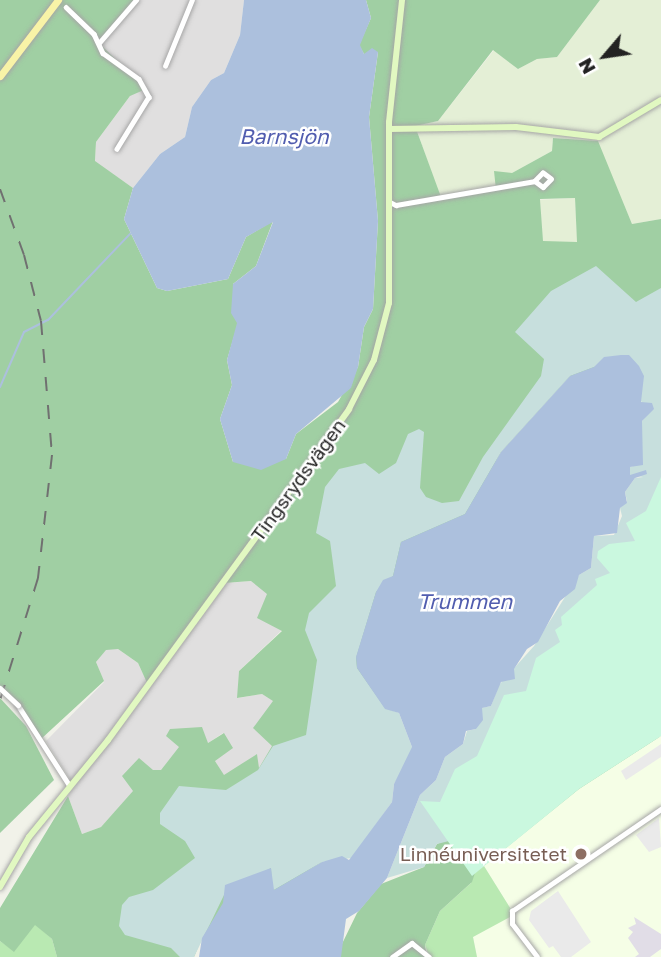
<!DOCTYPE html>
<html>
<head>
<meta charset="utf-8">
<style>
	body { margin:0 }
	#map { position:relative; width:661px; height:957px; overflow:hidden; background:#f1f2e9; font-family:"Golos Text",sans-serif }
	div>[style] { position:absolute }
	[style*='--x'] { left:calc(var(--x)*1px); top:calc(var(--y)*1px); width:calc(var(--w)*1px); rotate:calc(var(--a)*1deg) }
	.residential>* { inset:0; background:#e0dfdf }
	.education>* { inset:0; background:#f5fee6 }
	.farmland>* { inset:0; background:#e4efd6; transform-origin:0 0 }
	.grass>* { inset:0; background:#b9e9b2 }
	.forest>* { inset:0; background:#a0cfa3 }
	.wetland>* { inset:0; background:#c7dfdd }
	.park>* { inset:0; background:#caf8df }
	.parking>* { inset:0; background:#eaeaea }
	.plaza>* { inset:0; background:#e1dde7 }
	.water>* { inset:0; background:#acc0dd }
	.stream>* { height:2px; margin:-1px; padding:0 1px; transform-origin:1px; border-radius:1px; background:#acc0dd }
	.roads { filter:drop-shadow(0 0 2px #a6a6a6) drop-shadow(0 0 2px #a6a6a6) }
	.street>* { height:4.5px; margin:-2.25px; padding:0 2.25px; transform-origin:2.25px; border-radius:2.25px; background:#fff }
	.secondary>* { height:6px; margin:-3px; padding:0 3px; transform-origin:3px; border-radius:3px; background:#e1f8c1 }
	.primary>* { height:7px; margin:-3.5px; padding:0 3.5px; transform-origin:3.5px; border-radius:3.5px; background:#f8f3a7 }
	.rail>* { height:2px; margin-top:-1px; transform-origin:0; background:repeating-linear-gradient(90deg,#707070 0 14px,transparent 0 28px) }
	.bridges { filter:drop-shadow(0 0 2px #a6a6a6) drop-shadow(0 0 2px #a6a6a6) }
	.street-bridge>* { height:4.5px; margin:-2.25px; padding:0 2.25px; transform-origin:2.25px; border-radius:2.25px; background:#fff }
	.dots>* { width:19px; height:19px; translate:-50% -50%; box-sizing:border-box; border:4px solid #fff; border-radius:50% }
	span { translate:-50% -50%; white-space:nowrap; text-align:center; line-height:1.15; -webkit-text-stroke:5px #fff; paint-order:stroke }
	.street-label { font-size:19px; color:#222 }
	.education-label { font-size:19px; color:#785e54 }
	.right { translate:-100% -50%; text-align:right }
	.water-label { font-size:21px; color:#515daf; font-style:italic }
	.north { position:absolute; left:570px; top:21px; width:70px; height:70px; -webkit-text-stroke:5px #fff; paint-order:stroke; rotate:241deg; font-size:19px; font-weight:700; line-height:28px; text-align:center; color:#222 }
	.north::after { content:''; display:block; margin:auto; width:24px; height:32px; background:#222; clip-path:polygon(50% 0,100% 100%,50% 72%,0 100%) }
</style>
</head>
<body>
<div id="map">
	<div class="residential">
		<div style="clip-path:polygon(136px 0,244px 0,240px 35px,224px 73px,211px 80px,192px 107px,185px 137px,160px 154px,133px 188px,95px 162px,96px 142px,130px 96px,99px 43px)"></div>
		<div style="clip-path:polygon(252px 581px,268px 594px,282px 630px,239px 671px,238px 698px,262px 694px,274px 701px,273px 746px,258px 770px,257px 755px,224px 776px,215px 761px,223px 733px,208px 743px,180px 747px,161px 770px,153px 771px,139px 759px,134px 791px,101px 827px,82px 834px,68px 796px,74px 786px,46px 741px,104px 682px,96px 662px,106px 649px,118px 649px,138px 663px,148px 684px,224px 583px)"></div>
	</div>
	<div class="education">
		<div style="clip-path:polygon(661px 736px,661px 957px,477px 957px,473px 937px,512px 911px,484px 866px,578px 789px)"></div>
	</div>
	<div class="farmland">
		<div style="clip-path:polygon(600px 0,661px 0,661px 219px,632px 224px,597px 141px,553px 138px,552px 151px,512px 173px,496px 190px,440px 197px,415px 125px,438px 121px,494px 50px,518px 69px,537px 59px,557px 57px)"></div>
		<div style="left:575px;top:198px;width:44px;height:35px;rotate:87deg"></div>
	</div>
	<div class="grass">
		<div style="clip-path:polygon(484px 866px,512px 911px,510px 917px,473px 937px,477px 957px,429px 957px,425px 945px,440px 911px,471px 883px,470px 872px)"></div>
		<div style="clip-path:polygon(35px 924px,52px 939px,57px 957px,0 957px,0 941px,14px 951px)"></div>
	</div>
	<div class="forest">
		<div style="clip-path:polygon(evenodd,0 0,136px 0,99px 43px,146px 89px,130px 96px,96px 142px,95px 161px,133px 188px,124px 219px,157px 288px,167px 291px,228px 279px,246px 237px,273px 221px,256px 266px,233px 284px,238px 323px,227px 360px,232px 385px,220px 419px,233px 462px,286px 459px,296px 434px,338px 402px,358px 367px,364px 327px,373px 309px,378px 221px,369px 117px,378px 52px,364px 54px,359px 45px,371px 18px,366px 0,600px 0,557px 57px,537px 59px,518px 69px,493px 50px,438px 121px,415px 126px,441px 197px,496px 190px,494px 171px,512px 173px,552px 151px,553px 138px,598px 141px,632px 224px,661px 219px,661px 399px,570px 376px,501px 452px,475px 502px,322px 862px,202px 938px,194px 957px,57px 957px,52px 939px,35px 925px,14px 952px,0 941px,0 908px,68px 796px,82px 834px,101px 827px,133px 791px,122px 776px,139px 758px,153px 770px,161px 770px,179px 747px,166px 736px,170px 729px,202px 727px,208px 743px,224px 733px,233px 748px,215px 761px,224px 775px,257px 754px,259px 768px,272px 746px,253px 728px,273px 701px,262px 694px,237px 698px,239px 671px,282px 631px,257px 618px,267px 594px,251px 581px,224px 583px,148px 685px,138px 663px,118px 649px,106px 650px,96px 662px,104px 681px,41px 739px,18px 705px,0 688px,0 0,575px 198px,577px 242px,543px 241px,540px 199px,575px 198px)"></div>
		<div style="clip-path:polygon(0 698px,26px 726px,54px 780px,0 833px)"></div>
		<div style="clip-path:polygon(661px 736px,579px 789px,475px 873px,472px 882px,440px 911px,425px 945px,427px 957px,341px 957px,340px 948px,357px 913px,381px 884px,424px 867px,437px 844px)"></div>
	</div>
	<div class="wetland">
		<div style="clip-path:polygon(596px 266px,636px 302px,661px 288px,661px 609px,453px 840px,437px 844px,424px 867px,387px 878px,420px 795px,436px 780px,445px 757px,463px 744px,467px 731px,476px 729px,481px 708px,491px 706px,499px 685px,534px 646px,579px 575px,591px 568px,594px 536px,614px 535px,622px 516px,620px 508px,627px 501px,625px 492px,635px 478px,643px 477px,630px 475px,630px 467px,637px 465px,642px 421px,648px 414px,618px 358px,570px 376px,501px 452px,465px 514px,401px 542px,393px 576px,376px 592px,356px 658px,357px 668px,385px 708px,399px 713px,412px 747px,411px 756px,394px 784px,392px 802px,352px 858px,322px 862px,272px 891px,271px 868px,225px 893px,194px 957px,180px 957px,171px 948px,125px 935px,119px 926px,122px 905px,129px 897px,153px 890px,195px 858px,185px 841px,160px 824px,160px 813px,179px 786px,226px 790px,258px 770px,273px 746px,306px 735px,317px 660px,305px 630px,309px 613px,336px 586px,330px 541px,316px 533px,325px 487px,339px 469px,365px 463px,379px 474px,396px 463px,408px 434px,419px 429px,424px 432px,420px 488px,426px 497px,442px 503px,459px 501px,483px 457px,541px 376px,544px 359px,515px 332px,551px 291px)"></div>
	</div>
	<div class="park">
		<div style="clip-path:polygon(661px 477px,661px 736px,579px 789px,472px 876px,420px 801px,440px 802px,455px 769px,477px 756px,504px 695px,526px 691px,536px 658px,560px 642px,555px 630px,562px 625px,561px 617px,597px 585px,595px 579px,610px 573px,597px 558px,598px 551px,609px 544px,635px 541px,626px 523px,646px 511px)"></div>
	</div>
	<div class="parking">
		<div style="clip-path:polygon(661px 744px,661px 757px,626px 780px,621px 771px)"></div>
		<div style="clip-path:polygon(659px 818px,661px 847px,649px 852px,636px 835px)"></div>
		<div style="clip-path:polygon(558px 891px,591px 942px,571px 957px,561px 957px,553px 946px,549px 948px,529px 920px,531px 911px)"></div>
	</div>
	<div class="plaza">
		<div style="clip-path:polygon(634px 917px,661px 934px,661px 949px,650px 957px,635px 957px,639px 954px,628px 938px,633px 932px,628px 928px,636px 924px)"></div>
	</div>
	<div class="water">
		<div style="clip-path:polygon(244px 0,366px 0,371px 18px,360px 45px,364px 54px,372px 48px,378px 52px,369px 117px,378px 221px,373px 309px,364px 327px,358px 367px,351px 388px,296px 434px,286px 459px,261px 470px,233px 462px,220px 419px,232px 385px,227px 360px,237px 323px,231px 313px,233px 284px,256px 266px,273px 222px,246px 237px,228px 279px,167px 291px,157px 288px,124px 219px,133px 188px,160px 154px,185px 137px,192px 107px,211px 80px,224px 73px,240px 35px)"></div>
		<div style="clip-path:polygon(621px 355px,629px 355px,639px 366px,644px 376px,641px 402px,652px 403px,654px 409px,642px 421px,643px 465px,630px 467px,630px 475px,646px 470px,647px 474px,635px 478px,625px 492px,627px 503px,620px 508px,617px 533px,594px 536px,591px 568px,579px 575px,575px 589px,560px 601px,538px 642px,527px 649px,514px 669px,515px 679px,501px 682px,491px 706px,482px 708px,483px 720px,476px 729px,466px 731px,463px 744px,445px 757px,436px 780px,420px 795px,387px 878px,359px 911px,346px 919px,341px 957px,199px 957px,202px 938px,223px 903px,225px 885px,271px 868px,274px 890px,322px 862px,342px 856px,349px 860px,392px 802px,394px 784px,412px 747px,399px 713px,385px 709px,357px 668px,356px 657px,376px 592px,383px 580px,393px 576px,401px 542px,465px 514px,501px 452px,570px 376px,594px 367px,604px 357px)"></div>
	</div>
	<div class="stream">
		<div style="--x:0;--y:387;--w:60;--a:-66.4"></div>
		<div style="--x:24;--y:332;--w:27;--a:-27"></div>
		<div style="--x:48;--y:320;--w:119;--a:-46.4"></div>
	</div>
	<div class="roads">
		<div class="street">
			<div style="--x:66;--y:7;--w:39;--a:44"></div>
			<div style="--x:94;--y:34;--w:21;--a:65"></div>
			<div style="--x:103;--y:53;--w:44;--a:35.8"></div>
			<div style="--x:139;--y:79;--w:21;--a:61"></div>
			<div style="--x:149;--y:97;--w:61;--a:121.6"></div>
			<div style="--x:99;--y:43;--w:57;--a:-49.3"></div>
			<div style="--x:165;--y:66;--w:71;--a:-67.8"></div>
			<div style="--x:390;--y:202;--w:7;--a:27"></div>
			<div style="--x:396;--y:205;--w:141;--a:-9.8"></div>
			<div style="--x:535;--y:181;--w:10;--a:37"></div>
			<div style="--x:543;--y:187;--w:11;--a:-45"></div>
			<div style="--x:551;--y:179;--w:10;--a:-143"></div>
			<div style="--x:543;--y:173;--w:11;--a:135"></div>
			<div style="--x:18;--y:705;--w:96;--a:57.3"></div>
			<div style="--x:392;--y:957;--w:24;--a:-35"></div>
			<div style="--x:412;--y:943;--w:22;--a:39"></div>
			<div style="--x:537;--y:957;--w:41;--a:-127.1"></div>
			<div style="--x:512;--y:924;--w:13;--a:-90"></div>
			<div style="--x:512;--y:911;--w:181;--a:-34.4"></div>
		</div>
		<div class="secondary">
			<div style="--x:389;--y:129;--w:127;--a:-0.9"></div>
			<div style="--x:516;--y:127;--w:84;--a:6.9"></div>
			<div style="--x:599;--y:137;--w:72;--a:-30.8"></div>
			<div style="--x:0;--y:887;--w:58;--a:-59.9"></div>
			<div style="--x:29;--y:837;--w:125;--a:-50.8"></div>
			<div style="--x:108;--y:740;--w:409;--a:-53.9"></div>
			<div style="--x:349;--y:409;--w:55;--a:-63"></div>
			<div style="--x:374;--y:360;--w:59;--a:-75.3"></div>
			<div style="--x:389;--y:303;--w:181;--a:-90"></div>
			<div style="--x:389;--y:122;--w:123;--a:-83.9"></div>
		</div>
		<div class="primary">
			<div style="--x:0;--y:76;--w:96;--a:-52.7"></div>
		</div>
	</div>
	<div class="rail">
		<div style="--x:0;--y:189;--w:70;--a:70"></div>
		<div style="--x:24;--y:255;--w:68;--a:75.6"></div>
		<div style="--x:41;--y:321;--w:134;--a:85.3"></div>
		<div style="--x:52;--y:455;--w:124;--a:96.5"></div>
		<div style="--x:38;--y:578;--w:128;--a:107.3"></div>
	</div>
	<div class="bridges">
		<div class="street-bridge">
			<div style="--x:0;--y:688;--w:25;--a:43"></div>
		</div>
	</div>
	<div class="dots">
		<div style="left:581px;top:854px;background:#8d6e63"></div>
	</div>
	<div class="street-label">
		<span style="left:298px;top:480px;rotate:-54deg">Tingsrydsvägen</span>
	</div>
	<div class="education-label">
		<span class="right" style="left:567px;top:854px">Linnéuniversitetet</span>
	</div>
	<div class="water-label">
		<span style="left:284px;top:136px">Barnsjön</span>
		<span style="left:465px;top:601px">Trummen</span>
	</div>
	<div class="north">N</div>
</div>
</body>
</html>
